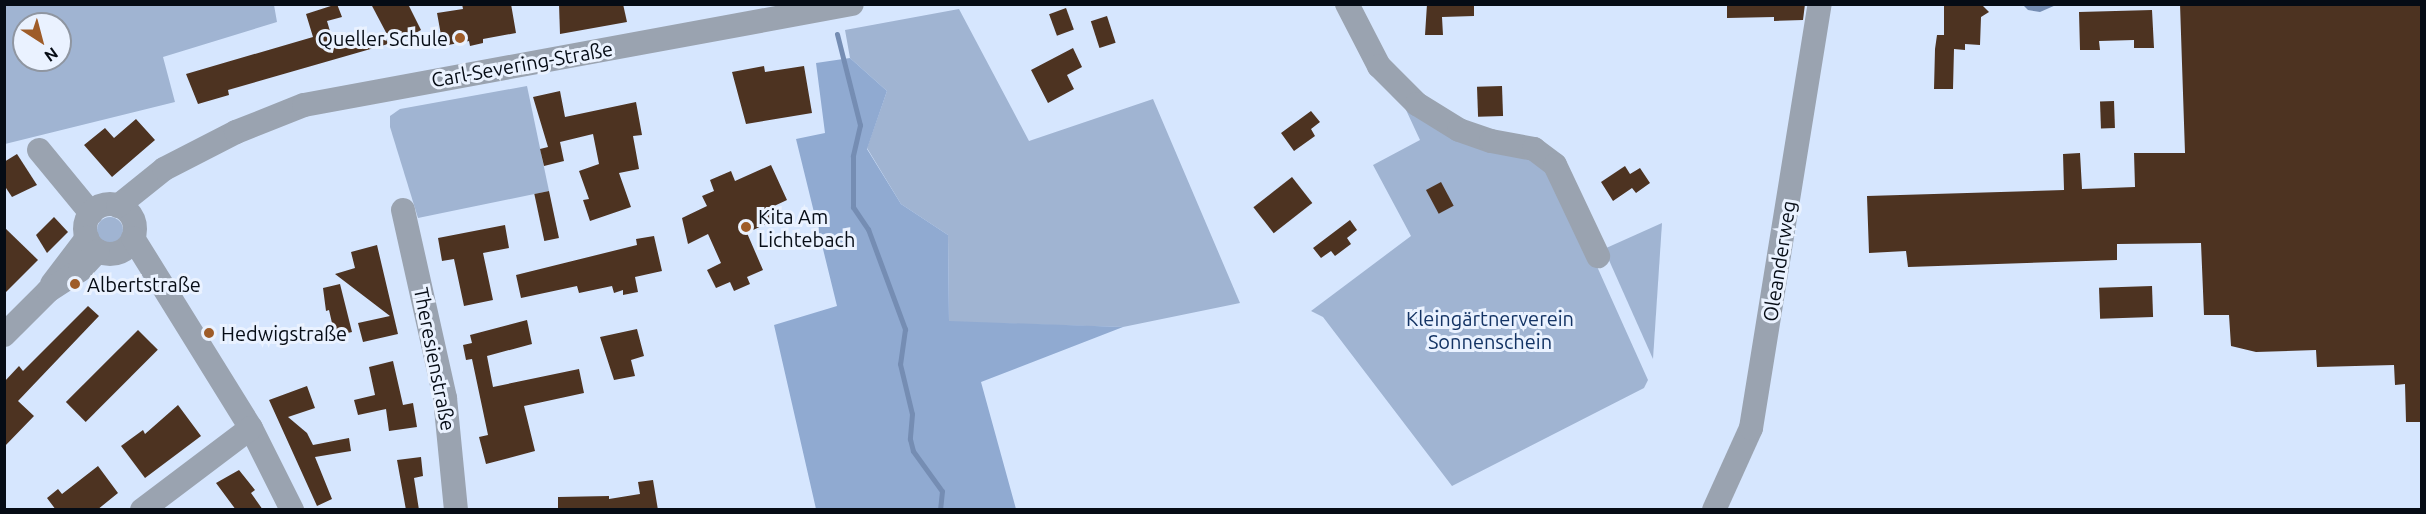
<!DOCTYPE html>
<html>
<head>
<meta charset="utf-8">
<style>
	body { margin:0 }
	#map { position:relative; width:2426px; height:514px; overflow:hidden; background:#d6e6fe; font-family:Ubuntu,sans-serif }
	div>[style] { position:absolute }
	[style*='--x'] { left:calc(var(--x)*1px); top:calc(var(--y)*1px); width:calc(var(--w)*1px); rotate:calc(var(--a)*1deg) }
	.green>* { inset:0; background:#a0b4d2 }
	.round { border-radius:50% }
	.forest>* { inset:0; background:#90aad1 }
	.water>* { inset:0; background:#758db3 }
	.stream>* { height:5px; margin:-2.5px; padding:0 2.5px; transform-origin:2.5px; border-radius:2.5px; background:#758db3 }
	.building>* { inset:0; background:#4d3321; transform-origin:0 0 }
	.minor>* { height:24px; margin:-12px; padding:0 12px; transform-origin:12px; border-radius:12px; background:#9aa3b0 }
	.minor>.ring { margin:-12px; padding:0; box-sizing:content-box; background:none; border:24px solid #9aa3b0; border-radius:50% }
	.dots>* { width:16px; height:16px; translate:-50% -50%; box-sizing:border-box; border:3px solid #eaf2ff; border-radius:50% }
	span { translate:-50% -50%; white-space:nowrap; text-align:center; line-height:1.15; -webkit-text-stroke:6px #eaf2ff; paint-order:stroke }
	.poi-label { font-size:20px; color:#060c15 }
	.right { translate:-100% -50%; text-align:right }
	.left { translate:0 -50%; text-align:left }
	.street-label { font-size:20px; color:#060c15 }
	.park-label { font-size:20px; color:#133364 }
	.frame { position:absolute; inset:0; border:6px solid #060c15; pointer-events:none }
	.north { position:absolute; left:12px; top:12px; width:60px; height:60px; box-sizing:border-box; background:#eaf2ff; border:2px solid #8f96a1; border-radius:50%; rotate:144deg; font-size:16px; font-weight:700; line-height:24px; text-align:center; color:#060c15 }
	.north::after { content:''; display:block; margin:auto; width:21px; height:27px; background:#9e5c29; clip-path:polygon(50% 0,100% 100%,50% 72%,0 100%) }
</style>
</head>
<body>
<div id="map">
	<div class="green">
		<div style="clip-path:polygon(evenodd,4px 5px,274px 5px,277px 22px,163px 57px,175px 102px,5px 144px,4px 5px,24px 24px,60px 24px,60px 60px,24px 60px,24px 24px)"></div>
		<div style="clip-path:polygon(959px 9px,1029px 141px,1153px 99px,1240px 303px,1123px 327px,949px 322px,948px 235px,901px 204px,867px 148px,887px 91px,850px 58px,845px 30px)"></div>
		<div style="clip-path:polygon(527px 86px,549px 191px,418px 218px,390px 127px,390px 116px,400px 109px)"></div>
		<div style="clip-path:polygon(1400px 97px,1532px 155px,1564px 193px,1648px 380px,1644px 388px,1452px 486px,1323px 317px,1311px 311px,1411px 236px,1373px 165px,1420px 140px)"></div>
		<div class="round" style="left:97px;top:217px;width:26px;height:26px"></div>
		<div style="clip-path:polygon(1662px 223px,1653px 359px,1604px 249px)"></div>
	</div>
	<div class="forest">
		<div style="clip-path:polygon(850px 58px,887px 91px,867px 149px,901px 204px,948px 235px,949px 321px,1123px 327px,981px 382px,1016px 509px,816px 509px,774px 325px,837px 306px,796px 139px,825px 133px,816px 63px)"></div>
	</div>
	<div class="water">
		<div style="clip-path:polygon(2023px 5px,2056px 5px,2040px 12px,2028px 10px)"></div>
	</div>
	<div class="stream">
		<div style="--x:837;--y:34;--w:94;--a:75.8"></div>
		<div style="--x:860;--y:125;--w:32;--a:103"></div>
		<div style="--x:853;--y:156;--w:51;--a:90"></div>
		<div style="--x:853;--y:207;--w:27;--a:56"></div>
		<div style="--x:868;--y:229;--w:107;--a:69.7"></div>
		<div style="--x:905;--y:329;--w:35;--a:98"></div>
		<div style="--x:900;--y:364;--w:51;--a:76.5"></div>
		<div style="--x:912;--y:414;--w:25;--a:95"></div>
		<div style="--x:910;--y:439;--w:12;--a:76"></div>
		<div style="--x:913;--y:451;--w:49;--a:54.1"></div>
		<div style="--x:942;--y:491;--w:19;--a:96"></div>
	</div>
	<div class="building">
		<div style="clip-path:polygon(337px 4px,342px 17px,327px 21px,334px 45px,385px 36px,388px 44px,228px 90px,229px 95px,198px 104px,186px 74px,313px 37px,306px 14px)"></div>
		<div style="clip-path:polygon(371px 4px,408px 4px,421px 30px,403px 40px,390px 40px)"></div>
		<div style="clip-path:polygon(462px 4px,511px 4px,516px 33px,483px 39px,483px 43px,470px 46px,469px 41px,443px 46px,437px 13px,463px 9px)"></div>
		<div style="clip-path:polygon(559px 4px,623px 4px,627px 22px,560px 34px)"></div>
		<div style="clip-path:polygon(1427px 4px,1474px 4px,1474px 16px,1442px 17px,1443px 35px,1425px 35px)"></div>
		<div style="clip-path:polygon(1727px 4px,1805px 4px,1803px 20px,1774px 21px,1774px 17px,1727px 18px)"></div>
		<div style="clip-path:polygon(1944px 4px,1981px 4px,1989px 12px,1981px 17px,1980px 45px,1965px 44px,1965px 50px,1954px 49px,1953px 89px,1934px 89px,1935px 49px,1937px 35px,1944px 35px)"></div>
		<div style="clip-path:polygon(2180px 4px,2421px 4px,2421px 422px,2406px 422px,2405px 384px,2395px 385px,2394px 365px,2317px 367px,2316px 350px,2256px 352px,2231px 346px,2229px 315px,2204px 315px,2201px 243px,2117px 244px,2117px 260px,1908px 267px,1906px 251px,1869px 253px,1867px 196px,2064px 190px,2063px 154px,2080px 153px,2082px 189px,2135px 187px,2134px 153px,2185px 153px)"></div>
		<div style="left:1066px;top:8px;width:23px;height:18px;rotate:70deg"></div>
		<div style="clip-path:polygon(2152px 10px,2154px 48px,2134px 48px,2134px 40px,2099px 41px,2100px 50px,2080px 50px,2079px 12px)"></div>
		<div style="left:1107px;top:16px;width:28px;height:17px;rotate:72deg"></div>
		<div style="clip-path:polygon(1073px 48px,1082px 67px,1067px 75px,1074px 89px,1048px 103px,1031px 70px)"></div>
		<div style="clip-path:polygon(764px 66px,765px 72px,804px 66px,812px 113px,746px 124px,732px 72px)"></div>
		<div style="left:1502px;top:86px;width:30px;height:25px;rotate:88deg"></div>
		<div style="clip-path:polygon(560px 91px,565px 117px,636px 102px,642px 135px,633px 136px,639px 169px,619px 173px,631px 207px,590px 221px,583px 200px,589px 199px,579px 171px,599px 164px,593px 134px,560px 142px,564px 161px,544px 166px,540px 149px,548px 147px,533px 97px)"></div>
		<div style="left:2114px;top:101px;width:27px;height:14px;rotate:88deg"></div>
		<div style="clip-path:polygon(1311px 111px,1320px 122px,1311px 129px,1315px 136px,1294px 151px,1281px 133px)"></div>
		<div style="clip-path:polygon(136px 119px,155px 140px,112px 177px,84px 145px,105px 128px,114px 138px)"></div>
		<div style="clip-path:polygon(17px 154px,37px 185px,12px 197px,4px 185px,4px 162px)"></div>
		<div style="clip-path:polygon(771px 165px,787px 200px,772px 207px,776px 219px,747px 233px,763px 270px,747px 277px,750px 284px,734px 291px,730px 282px,716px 288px,707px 270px,721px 263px,708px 234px,688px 244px,682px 218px,707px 206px,702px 196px,714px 191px,710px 180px,731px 171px,735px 181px)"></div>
		<div style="clip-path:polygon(1625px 166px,1630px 174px,1640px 168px,1650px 183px,1636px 193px,1632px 188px,1613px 201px,1601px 182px)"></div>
		<div style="left:1292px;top:177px;width:33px;height:49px;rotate:52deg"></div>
		<div style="left:1441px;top:182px;width:27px;height:17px;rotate:62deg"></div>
		<div style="left:549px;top:191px;width:48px;height:15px;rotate:78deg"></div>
		<div style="clip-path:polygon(54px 217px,68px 232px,47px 253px,36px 235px)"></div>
		<div style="clip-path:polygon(1350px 220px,1357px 230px,1347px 238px,1351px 244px,1335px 256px,1331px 251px,1321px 258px,1313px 248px)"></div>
		<div style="clip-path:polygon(505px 225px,509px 248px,483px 253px,493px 300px,464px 306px,454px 259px,442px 261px,438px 238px)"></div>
		<div style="clip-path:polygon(4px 227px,38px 260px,4px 294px)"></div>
		<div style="clip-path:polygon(654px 236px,662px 271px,635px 277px,638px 292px,623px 295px,623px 290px,614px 293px,612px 286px,579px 293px,577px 286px,521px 298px,516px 275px,637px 245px,636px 239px)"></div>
		<div style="clip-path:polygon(377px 245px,398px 334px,363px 342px,358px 323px,390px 316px,335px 274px,355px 268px,351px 252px)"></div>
		<div style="clip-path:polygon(340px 284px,352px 332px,335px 336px,329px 310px,326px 311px,323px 288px)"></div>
		<div style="left:2152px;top:286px;width:31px;height:53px;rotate:88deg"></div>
		<div style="clip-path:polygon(88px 306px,99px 316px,18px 401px,34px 416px,4px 447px,4px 382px,19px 366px,23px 371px)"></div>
		<div style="clip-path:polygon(527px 320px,532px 344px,487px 356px,493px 387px,579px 369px,584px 393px,524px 406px,535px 451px,486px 464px,479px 437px,488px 435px,472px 359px,466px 360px,463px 345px,472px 343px,470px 335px)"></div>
		<div style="clip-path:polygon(637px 329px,644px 356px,631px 360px,635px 376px,614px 380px,600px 337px)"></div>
		<div style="left:138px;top:330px;width:28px;height:102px;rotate:45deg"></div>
		<div style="clip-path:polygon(393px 361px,403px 405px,413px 403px,417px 427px,389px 431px,386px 409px,358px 415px,354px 400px,375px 395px,369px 367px)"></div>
		<div style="clip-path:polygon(307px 386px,315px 408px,288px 417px,307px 433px,313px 445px,349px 438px,351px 451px,315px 457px,332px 499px,317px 506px,269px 400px)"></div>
		<div style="clip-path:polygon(178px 405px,201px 436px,145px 478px,121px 446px,143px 430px,145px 434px)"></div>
		<div style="clip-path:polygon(421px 457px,423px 476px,414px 478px,419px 510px,406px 510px,397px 460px)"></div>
		<div style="clip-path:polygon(98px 466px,118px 493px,97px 510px,56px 510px,47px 498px,58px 489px,62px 494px)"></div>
		<div style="clip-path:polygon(239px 470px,255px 490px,251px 493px,263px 510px,236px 510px,216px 483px)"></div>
		<div style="clip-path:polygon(653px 480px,658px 510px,558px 510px,558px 497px,609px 496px,609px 499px,640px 494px,638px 482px)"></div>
	</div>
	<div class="minor">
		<div style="--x:1347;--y:4;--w:70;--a:62.7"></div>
		<div style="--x:1379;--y:66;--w:54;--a:45"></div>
		<div style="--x:1417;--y:104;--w:49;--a:31.8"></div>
		<div style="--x:1459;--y:130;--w:34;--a:19"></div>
		<div style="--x:1491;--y:141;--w:44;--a:10.5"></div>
		<div style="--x:1534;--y:149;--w:26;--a:37"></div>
		<div style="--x:1555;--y:165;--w:101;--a:64.7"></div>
		<div style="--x:39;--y:150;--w:82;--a:50.5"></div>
		<div class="ring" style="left:85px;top:204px;width:26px;height:26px"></div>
		<div style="--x:118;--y:206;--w:59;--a:-38.8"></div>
		<div style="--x:164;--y:169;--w:81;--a:-27.2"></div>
		<div style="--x:236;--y:132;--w:73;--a:-21.7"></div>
		<div style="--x:304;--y:105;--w:557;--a:-10.44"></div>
		<div style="--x:403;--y:210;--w:193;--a:77.4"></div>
		<div style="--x:445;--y:398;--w:113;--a:84.4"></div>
		<div style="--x:133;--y:238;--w:224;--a:58.2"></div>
		<div style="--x:251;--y:428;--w:92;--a:63.4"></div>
		<div style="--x:52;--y:284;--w:58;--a:-52.7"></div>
		<div style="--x:4;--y:335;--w:62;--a:-45"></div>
		<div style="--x:48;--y:291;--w:38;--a:-33"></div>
		<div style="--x:80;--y:270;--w:26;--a:-47"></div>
		<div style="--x:142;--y:510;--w:136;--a:-37"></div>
		<div style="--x:1714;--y:510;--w:90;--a:-65.7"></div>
		<div style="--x:1751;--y:428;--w:430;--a:-80.8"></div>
	</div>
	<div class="dots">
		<div style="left:460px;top:38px;background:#9e5c29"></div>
		<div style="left:746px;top:227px;background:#9e5c29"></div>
		<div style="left:75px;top:284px;background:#9e5c29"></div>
		<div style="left:209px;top:333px;background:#9e5c29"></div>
	</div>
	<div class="poi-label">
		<span class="right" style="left:448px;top:38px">Queller Schule</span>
		<span class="left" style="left:758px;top:228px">Kita Am<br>Lichtebach</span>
		<span class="left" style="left:87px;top:284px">Albertstraße</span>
		<span class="left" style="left:221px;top:333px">Hedwigstraße</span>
	</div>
	<div class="street-label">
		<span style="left:522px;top:64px;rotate:-10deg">Carl-Severing-Straße</span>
		<span style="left:1779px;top:261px;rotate:-81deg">Oleanderweg</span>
		<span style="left:435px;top:359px;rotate:79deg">Theresienstraße</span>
	</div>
	<div class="park-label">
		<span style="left:1490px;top:330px">Kleingärtnerverein<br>Sonnenschein</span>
	</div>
	<div class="frame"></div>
	<div class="north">N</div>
</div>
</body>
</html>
